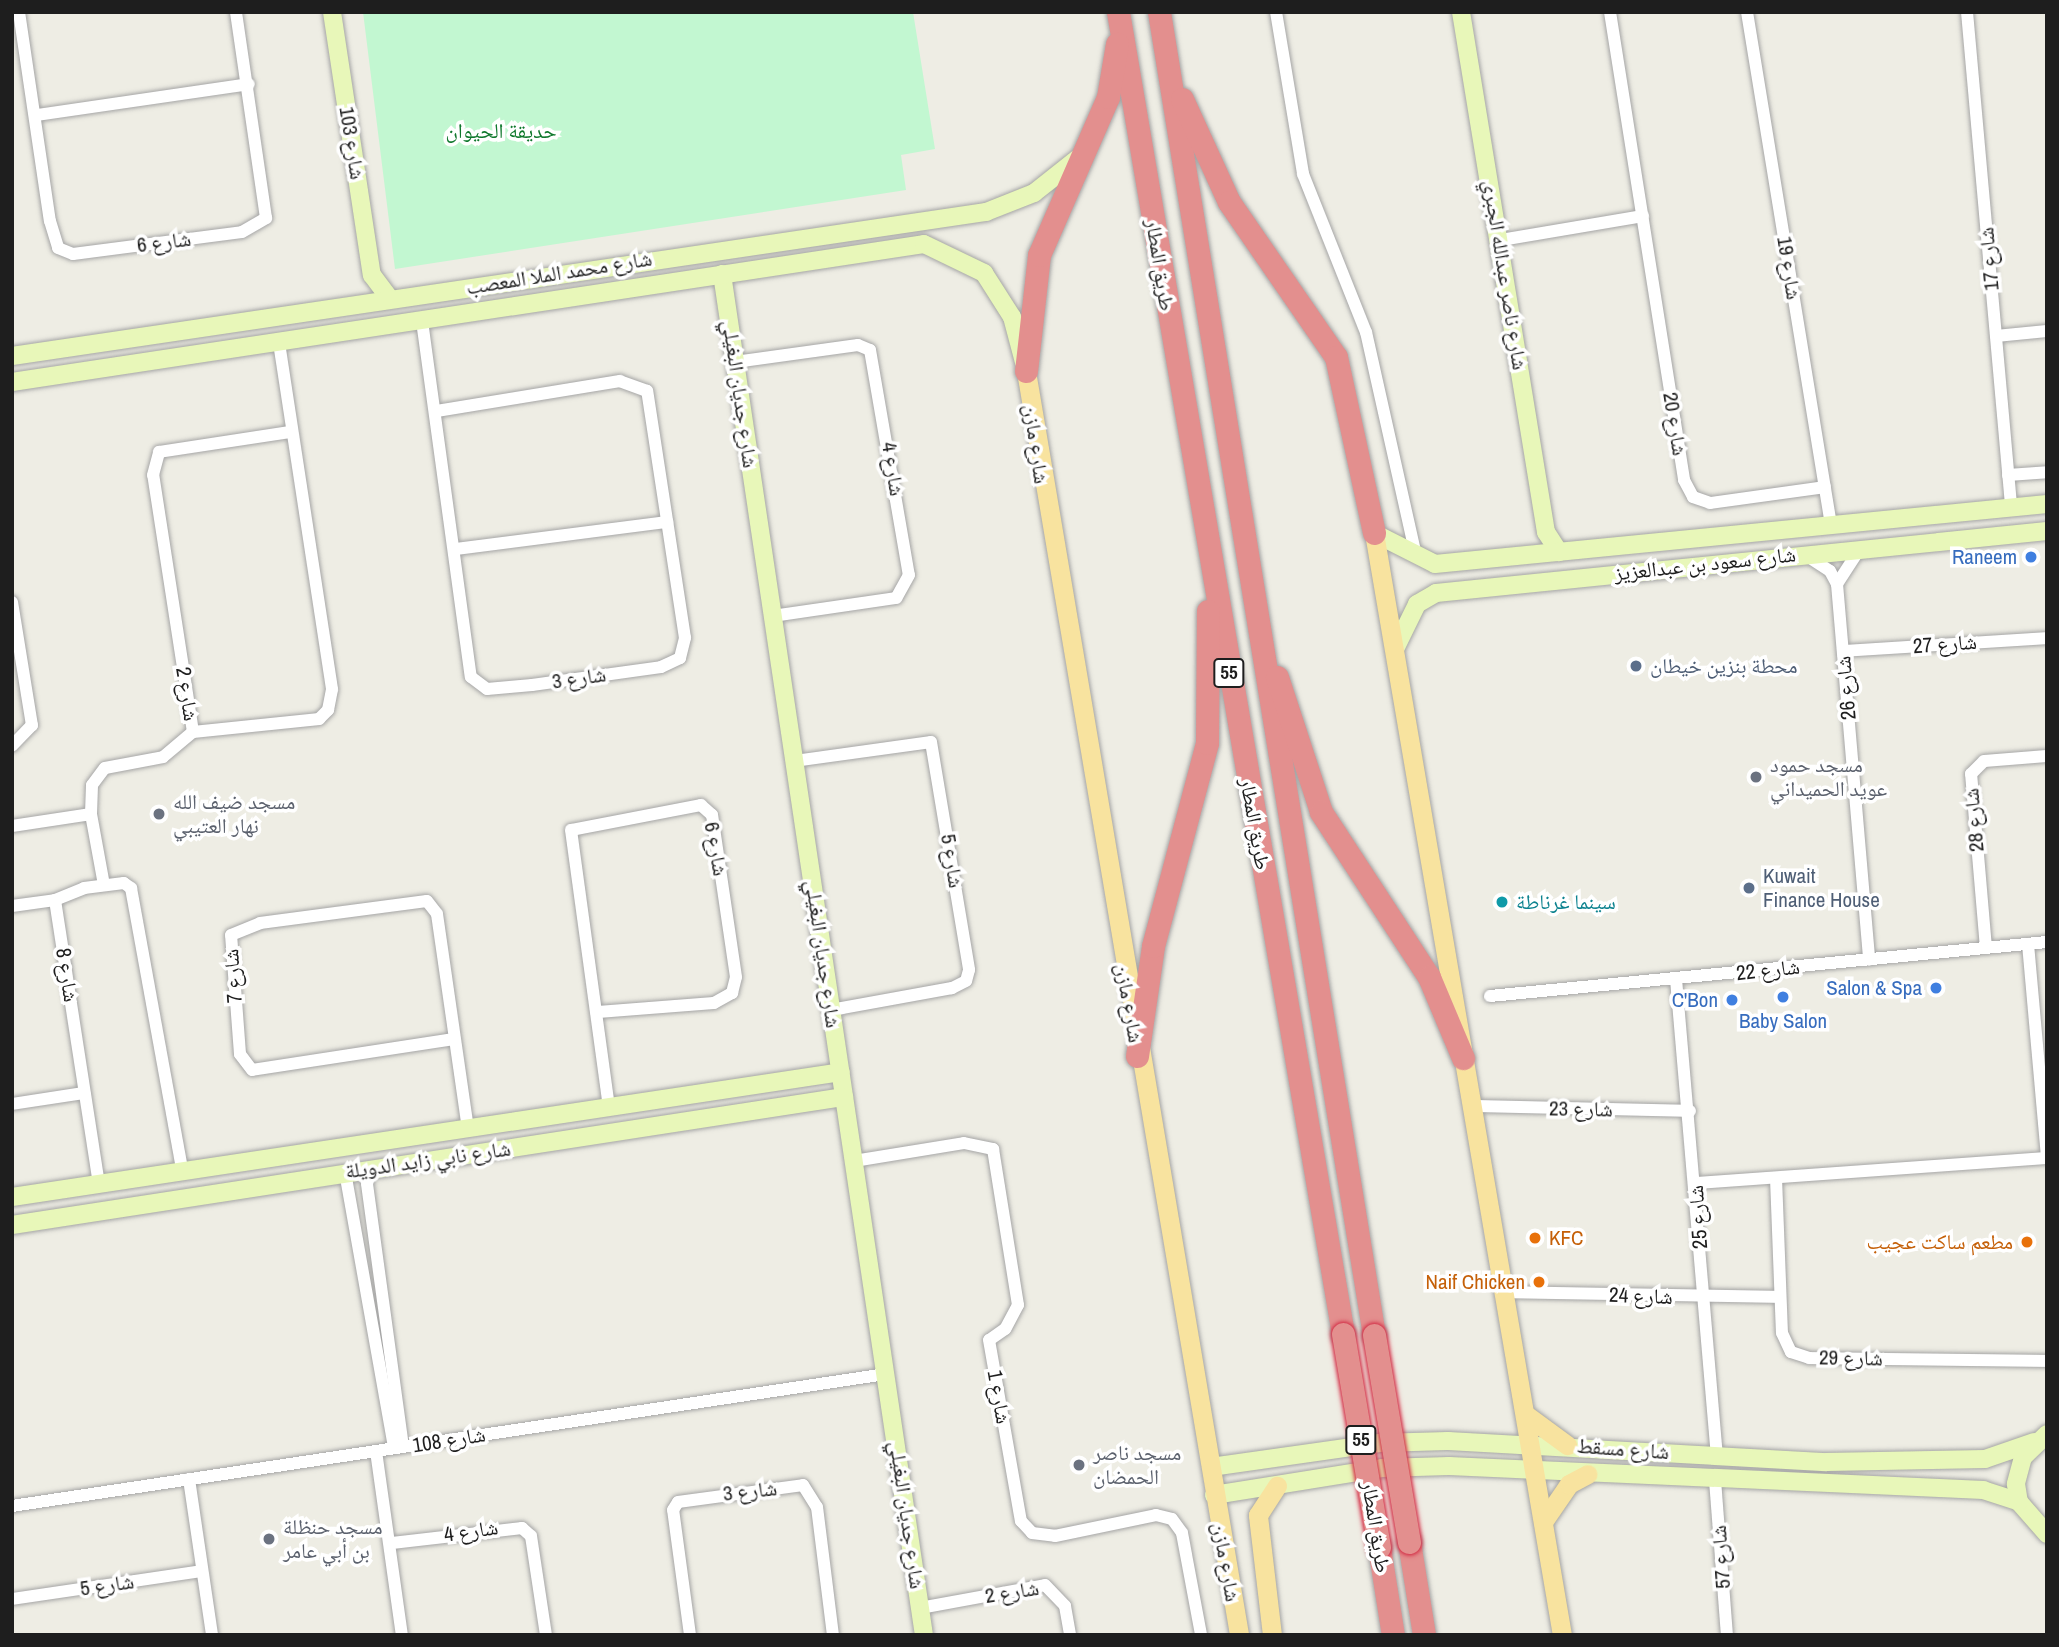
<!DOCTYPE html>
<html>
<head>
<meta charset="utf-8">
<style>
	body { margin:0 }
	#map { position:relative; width:2059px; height:1647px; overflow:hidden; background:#eeede4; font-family:"Archivo Narrow","Noto Naskh Arabic",sans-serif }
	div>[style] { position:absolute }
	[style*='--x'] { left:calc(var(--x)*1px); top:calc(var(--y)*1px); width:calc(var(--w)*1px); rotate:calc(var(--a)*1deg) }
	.park>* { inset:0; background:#c2f7d1 }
	.roads { filter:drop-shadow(0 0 2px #a5a5a5) drop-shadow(0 0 2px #a5a5a5) }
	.street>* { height:12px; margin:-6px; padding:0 6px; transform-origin:6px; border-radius:6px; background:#fff }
	.secondary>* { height:18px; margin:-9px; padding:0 9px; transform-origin:9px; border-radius:9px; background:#e8f7b9 }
	.primary>* { height:19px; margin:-9.5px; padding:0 9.5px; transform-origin:9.5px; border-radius:9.5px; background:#f8e39f }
	.highway>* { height:23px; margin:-11.5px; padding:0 11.5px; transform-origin:11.5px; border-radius:11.5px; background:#e38f8e }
	.bridges { filter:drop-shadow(0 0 2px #d32a43) drop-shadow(0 0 2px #d32a43) }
	.highway-bridge>* { height:23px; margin:-11.5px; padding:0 11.5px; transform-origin:11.5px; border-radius:11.5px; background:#e38f8e }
	.dots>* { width:19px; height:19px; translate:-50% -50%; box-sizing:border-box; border:4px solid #fff; border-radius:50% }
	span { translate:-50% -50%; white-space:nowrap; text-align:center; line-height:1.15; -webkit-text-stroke:7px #fff; paint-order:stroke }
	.shield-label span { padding:2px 5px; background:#fff; border:2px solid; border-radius:5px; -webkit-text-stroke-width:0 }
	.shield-label { font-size:19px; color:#1e1e1e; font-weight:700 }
	.park-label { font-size:21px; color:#0f782c }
	.street-label { font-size:21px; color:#1e1e1e }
	.shop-label { font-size:21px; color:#366cbe }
	.right { translate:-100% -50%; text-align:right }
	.service-label { font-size:21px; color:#4e5e75 }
	.left { translate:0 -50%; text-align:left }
	.worship-label { font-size:21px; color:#5b616d }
	.culture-label { font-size:21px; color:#0d838f }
	.food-label { font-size:21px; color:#c56008 }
	.frame { position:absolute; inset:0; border:14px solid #1e1e1e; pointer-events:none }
</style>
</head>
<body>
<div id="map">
	<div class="park">
		<div style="clip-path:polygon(363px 12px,913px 12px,935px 149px,901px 155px,906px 190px,395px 269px)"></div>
	</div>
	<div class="roads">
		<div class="street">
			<div style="--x:19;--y:12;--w:211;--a:81.6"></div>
			<div style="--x:50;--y:221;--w:28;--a:73"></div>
			<div style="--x:58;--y:248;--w:16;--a:22"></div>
			<div style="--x:73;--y:254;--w:170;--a:-7.4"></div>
			<div style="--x:242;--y:232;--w:28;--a:-30"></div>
			<div style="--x:266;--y:218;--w:208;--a:-98.3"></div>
			<div style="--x:1276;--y:12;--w:164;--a:80.5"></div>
			<div style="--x:1303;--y:174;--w:170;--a:68.3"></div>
			<div style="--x:1366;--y:332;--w:230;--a:77.4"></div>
			<div style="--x:1610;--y:12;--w:474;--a:81"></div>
			<div style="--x:1684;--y:480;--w:19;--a:62"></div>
			<div style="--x:1693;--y:497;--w:18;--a:19"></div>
			<div style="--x:1710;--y:503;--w:116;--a:-7.9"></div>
			<div style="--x:1747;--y:12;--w:520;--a:80.7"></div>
			<div style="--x:1967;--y:12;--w:496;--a:84.9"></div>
			<div style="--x:37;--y:115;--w:214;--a:-8.3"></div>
			<div style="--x:1501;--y:240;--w:144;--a:-9.6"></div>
			<div style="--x:422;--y:321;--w:359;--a:82.2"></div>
			<div style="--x:471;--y:677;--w:20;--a:37"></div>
			<div style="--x:487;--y:689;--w:45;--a:-5.1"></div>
			<div style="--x:532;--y:685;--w:130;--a:-7.9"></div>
			<div style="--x:661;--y:667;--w:21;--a:-25"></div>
			<div style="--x:680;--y:658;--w:21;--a:-76"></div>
			<div style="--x:685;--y:638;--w:250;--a:-98.7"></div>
			<div style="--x:647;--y:391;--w:29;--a:-160"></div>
			<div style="--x:620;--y:381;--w:186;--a:170.7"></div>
			<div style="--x:1996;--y:336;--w:51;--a:-5.6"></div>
			<div style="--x:735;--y:362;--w:124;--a:-7.9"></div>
			<div style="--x:858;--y:345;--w:13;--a:23"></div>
			<div style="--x:870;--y:350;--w:228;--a:80.2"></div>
			<div style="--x:909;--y:575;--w:26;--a:119"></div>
			<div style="--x:896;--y:598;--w:124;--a:171.7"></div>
			<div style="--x:2008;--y:475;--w:39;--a:-4"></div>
			<div style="--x:456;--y:549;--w:213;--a:-7.3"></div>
			<div style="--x:1807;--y:556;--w:27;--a:33"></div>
			<div style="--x:1830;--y:571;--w:15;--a:62"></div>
			<div style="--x:1837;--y:584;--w:377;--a:85.1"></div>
			<div style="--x:1837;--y:584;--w:40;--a:-57.1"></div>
			<div style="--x:12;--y:602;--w:125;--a:80.8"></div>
			<div style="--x:32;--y:725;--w:29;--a:134"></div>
			<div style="--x:1843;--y:651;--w:204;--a:-3.6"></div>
			<div style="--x:193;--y:732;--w:260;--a:-98.8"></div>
			<div style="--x:153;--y:475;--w:24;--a:-75"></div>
			<div style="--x:159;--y:452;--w:133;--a:-8.7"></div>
			<div style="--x:794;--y:761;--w:138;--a:-7.9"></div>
			<div style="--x:931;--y:742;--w:231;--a:80.5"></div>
			<div style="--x:969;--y:970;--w:11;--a:105"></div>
			<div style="--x:966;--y:981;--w:16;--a:153"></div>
			<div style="--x:952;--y:988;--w:123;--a:169.7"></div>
			<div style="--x:12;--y:826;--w:80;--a:-8.6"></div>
			<div style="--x:104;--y:885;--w:72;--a:-100.4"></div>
			<div style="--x:91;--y:814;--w:29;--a:-88"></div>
			<div style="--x:92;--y:785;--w:21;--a:-53"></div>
			<div style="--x:105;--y:768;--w:59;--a:-10.7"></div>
			<div style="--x:163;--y:757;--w:39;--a:-40"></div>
			<div style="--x:193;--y:732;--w:127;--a:-5.9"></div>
			<div style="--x:319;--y:719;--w:13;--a:-45"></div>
			<div style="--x:328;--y:710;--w:21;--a:-79"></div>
			<div style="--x:332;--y:689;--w:351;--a:-98.7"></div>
			<div style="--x:55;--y:900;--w:287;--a:81.2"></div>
			<div style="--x:12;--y:906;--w:43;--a:-7.9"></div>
			<div style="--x:55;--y:900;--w:31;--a:-22"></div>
			<div style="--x:84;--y:888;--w:40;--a:-7.1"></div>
			<div style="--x:124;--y:883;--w:9;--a:36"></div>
			<div style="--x:131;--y:888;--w:290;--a:79.7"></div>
			<div style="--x:2028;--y:944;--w:212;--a:84.9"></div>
			<div style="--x:1986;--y:948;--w:175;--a:-94.9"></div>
			<div style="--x:1971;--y:774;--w:18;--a:-45"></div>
			<div style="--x:1984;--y:761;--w:63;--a:-4.5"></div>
			<div style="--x:1676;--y:979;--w:479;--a:85.1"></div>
			<div style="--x:1490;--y:996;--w:560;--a:-5.54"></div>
			<div style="--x:598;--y:1012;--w:116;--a:-4.4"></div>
			<div style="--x:714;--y:1003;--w:21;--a:-29"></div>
			<div style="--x:732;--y:993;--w:16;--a:-76"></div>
			<div style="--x:736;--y:977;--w:164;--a:-98.4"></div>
			<div style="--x:712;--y:815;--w:15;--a:-138"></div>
			<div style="--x:701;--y:805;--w:132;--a:169.1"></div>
			<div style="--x:571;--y:830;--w:280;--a:82.2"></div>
			<div style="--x:454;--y:1039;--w:204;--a:171.3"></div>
			<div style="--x:252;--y:1070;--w:20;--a:-127"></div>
			<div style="--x:240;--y:1054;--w:119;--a:-94.3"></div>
			<div style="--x:231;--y:935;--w:31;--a:-22"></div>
			<div style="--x:260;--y:923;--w:168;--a:-7.5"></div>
			<div style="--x:427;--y:901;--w:16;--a:52"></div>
			<div style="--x:437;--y:914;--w:217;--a:81.8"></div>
			<div style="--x:12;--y:1104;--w:73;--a:-8.7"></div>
			<div style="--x:1471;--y:1106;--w:219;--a:1.3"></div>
			<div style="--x:854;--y:1161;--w:111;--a:-9.3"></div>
			<div style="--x:964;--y:1143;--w:30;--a:12"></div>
			<div style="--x:993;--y:1149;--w:158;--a:80.9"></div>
			<div style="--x:1018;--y:1305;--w:27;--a:118"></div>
			<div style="--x:1005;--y:1329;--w:19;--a:145"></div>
			<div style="--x:989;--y:1340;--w:184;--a:80"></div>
			<div style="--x:1021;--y:1521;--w:16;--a:47"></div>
			<div style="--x:1032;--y:1533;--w:23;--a:7"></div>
			<div style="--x:1055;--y:1536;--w:103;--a:-11.7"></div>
			<div style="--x:1156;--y:1515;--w:16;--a:14"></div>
			<div style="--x:1172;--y:1519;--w:17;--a:54"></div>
			<div style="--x:1182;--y:1533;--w:104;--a:79.4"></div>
			<div style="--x:371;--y:1168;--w:16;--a:104"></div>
			<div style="--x:367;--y:1184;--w:265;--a:82.2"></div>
			<div style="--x:345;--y:1172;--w:280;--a:79.9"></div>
			<div style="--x:1776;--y:1178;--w:155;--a:87.8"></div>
			<div style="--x:1782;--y:1333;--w:21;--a:65"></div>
			<div style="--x:1791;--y:1352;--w:19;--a:18"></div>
			<div style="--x:1809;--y:1358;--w:238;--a:0.7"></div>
			<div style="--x:1696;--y:1183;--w:352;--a:-4.1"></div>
			<div style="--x:1504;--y:1292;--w:275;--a:1"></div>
			<div style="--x:376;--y:1451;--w:186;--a:82"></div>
			<div style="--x:189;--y:1479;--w:158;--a:81.6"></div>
			<div style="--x:1715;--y:1480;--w:155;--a:85.6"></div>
			<div style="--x:12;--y:1506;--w:884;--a:-8.59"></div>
			<div style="--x:392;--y:1543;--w:131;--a:-6.6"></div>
			<div style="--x:522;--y:1528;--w:12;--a:42"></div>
			<div style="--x:531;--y:1536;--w:100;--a:81.4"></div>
			<div style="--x:12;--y:1599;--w:192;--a:-8.4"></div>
			<div style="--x:920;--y:1608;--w:127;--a:-10.4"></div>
			<div style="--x:1045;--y:1585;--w:29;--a:46"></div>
			<div style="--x:1065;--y:1606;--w:29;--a:80"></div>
			<div style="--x:690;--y:1635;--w:126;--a:-97.7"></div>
			<div style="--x:673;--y:1510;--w:9;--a:-58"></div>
			<div style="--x:678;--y:1502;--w:126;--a:-7.7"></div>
			<div style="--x:803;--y:1485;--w:26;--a:58"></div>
			<div style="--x:817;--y:1507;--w:129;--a:82.9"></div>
		</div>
		<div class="secondary">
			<div style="--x:332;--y:12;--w:266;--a:81.4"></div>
			<div style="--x:372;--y:275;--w:30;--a:53"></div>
			<div style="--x:1461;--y:12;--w:527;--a:80.72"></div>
			<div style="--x:1546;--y:532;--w:24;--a:57"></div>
			<div style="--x:722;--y:274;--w:1376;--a:81.56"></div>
			<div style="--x:12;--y:356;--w:985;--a:-8.41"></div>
			<div style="--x:986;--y:212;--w:52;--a:-21.6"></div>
			<div style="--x:1034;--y:193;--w:55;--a:-38.3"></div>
			<div style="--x:12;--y:382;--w:922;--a:-8.6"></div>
			<div style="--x:924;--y:244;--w:67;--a:25.8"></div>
			<div style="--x:984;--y:273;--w:52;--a:57.5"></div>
			<div style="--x:1012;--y:317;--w:47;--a:75.1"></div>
			<div style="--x:1374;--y:533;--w:68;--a:26.9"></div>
			<div style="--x:1435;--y:564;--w:615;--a:-5.6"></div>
			<div style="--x:1395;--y:649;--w:50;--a:-63.9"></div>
			<div style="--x:1417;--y:604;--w:22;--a:-30"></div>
			<div style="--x:1436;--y:593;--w:614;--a:-5.79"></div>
			<div style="--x:12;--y:1197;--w:838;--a:-8.57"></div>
			<div style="--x:12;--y:1225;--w:842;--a:-8.75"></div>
			<div style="--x:2047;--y:1434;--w:33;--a:136"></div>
			<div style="--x:2023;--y:1457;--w:28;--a:105"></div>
			<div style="--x:2016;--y:1484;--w:18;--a:81"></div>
			<div style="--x:2019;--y:1502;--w:43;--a:48.8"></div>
			<div style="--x:1211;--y:1467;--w:170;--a:-8.1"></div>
			<div style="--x:1379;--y:1443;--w:69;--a:-1.7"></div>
			<div style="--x:1448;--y:1441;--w:379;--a:3.2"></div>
			<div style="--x:1826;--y:1462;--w:159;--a:-1.1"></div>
			<div style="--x:1985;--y:1459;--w:52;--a:-19.1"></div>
			<div style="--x:1214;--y:1495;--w:170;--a:-9.1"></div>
			<div style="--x:1382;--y:1468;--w:67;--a:-1.7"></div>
			<div style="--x:1449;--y:1466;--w:535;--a:2.57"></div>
			<div style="--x:1983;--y:1490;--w:38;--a:18"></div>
		</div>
		<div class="primary">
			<div style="--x:1026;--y:371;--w:1282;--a:80.43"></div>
			<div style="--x:1374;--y:533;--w:1118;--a:80.32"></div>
			<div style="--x:1526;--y:1415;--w:51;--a:36.2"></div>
			<div style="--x:1545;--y:1519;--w:42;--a:-55.6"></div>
			<div style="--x:1569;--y:1484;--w:21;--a:-28"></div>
			<div style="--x:1272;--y:1635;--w:121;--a:-96.7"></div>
			<div style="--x:1258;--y:1515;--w:35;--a:-57"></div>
		</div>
		<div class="highway">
			<div style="--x:1118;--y:12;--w:1341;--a:80.34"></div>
			<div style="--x:1159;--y:12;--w:1340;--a:80.77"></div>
			<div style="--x:1182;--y:99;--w:113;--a:65.5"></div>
			<div style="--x:1229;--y:202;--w:188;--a:55.4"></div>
			<div style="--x:1336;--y:357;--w:180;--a:77.8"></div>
			<div style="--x:1026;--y:371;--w:117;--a:-83.6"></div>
			<div style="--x:1039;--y:255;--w:172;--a:-66.4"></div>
			<div style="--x:1108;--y:97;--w:54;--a:-80.4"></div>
			<div style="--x:1277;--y:677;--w:142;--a:71.9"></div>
			<div style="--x:1321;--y:812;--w:197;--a:56.8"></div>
			<div style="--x:1429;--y:977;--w:88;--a:67.2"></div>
			<div style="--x:1137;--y:1056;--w:111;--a:-81.7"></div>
			<div style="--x:1153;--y:946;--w:210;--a:-75.1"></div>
			<div style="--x:1207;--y:743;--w:132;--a:-89.6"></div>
			<div style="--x:1409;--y:1542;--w:94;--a:80.8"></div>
			<div style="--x:1379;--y:1547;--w:89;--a:81"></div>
		</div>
	</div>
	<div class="bridges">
		<div class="highway-bridge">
			<div style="--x:1343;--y:1334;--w:216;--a:80.4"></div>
			<div style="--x:1374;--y:1335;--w:210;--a:80.4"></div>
		</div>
	</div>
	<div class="dots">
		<div style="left:2031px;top:557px;background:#3f7fe0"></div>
		<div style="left:1636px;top:666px;background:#5c6f8a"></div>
		<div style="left:1756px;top:777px;background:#6b7280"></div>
		<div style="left:159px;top:814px;background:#6b7280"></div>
		<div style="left:1749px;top:888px;background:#5c6f8a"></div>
		<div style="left:1502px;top:902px;background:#0f9aa8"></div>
		<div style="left:1936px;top:988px;background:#3f7fe0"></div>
		<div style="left:1783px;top:997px;background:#3f7fe0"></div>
		<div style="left:1732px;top:1000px;background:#3f7fe0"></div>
		<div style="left:1535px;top:1238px;background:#e8710a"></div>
		<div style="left:2027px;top:1242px;background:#e8710a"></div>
		<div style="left:1539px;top:1282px;background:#e8710a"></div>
		<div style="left:1079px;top:1465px;background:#6b7280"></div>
		<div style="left:269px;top:1539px;background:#6b7280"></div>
	</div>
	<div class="shield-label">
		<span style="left:1229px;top:673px">55</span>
		<span style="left:1361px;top:1440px">55</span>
	</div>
	<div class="park-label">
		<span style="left:501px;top:131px">حديقة الحيوان</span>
	</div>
	<div class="street-label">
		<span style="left:352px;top:143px;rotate:81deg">شارع 103</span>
		<span style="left:164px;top:242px;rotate:-7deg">شارع 6</span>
		<span style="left:1989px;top:259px;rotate:-95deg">شارع 17</span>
		<span style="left:1160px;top:265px;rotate:81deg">طريق المطار</span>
		<span style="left:1789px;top:268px;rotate:81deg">شارع 19</span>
		<span style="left:559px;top:273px;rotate:-9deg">شارع محمد الملا المعصب</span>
		<span style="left:1505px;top:275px;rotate:81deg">شارع ناصر عبدالله الجبري</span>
		<span style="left:740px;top:394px;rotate:82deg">شارع جديان البغيلي</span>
		<span style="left:1675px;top:424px;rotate:81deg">شارع 20</span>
		<span style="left:1036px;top:444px;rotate:82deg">شارع مازن</span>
		<span style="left:893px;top:469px;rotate:81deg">شارع 4</span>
		<span style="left:1705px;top:564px;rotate:-6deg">شارع سعود بن عبدالعزيز</span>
		<span style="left:1945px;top:644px;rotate:-4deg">شارع 27</span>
		<span style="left:579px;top:678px;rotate:-8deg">شارع 3</span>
		<span style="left:1846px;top:688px;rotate:-95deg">شارع 26</span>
		<span style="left:187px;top:694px;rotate:81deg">شارع 2</span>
		<span style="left:1974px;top:820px;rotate:-95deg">شارع 28</span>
		<span style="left:1255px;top:824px;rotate:80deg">طريق المطار</span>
		<span style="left:716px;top:849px;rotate:80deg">شارع 6</span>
		<span style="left:952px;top:861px;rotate:81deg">شارع 5</span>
		<span style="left:823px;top:954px;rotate:82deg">شارع جديان البغيلي</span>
		<span style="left:1768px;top:970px;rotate:-6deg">شارع 22</span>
		<span style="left:67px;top:975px;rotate:81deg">شارع 8</span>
		<span style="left:233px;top:976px;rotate:-94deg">شارع 7</span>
		<span style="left:1129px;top:1003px;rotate:80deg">شارع مازن</span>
		<span style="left:1581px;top:1109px;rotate:1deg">شارع 23</span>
		<span style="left:428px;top:1160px;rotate:-8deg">شارع نابي زايد الدويلة</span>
		<span style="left:1698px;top:1217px;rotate:-94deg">شارع 25</span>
		<span style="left:1641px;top:1296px;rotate:2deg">شارع 24</span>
		<span style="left:1851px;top:1358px;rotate:1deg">شارع 29</span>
		<span style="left:999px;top:1397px;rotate:80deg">شارع 1</span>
		<span style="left:449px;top:1440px;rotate:-9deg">شارع 108</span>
		<span style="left:1623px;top:1449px;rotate:4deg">شارع مسقط</span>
		<span style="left:750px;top:1491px;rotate:-6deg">شارع 3</span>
		<span style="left:907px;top:1515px;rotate:82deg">شارع جديان البغيلي</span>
		<span style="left:1376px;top:1527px;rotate:81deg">طريق المطار</span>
		<span style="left:471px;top:1531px;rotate:-8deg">شارع 4</span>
		<span style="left:1721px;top:1557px;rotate:-94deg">شارع 57</span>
		<span style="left:1226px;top:1562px;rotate:80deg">شارع مازن</span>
		<span style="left:107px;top:1585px;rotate:-8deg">شارع 5</span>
		<span style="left:1012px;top:1592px;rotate:-9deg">شارع 2</span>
	</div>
	<div class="shop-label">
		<span class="right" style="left:2017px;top:557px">Raneem</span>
		<span class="right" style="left:1922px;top:988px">Salon &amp; Spa</span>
		<span class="right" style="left:1718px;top:1000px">C'Bon</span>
		<span style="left:1783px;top:1021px">Baby Salon</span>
	</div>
	<div class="service-label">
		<span class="left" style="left:1650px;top:666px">محطة بنزين خيطان</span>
		<span class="left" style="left:1763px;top:888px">Kuwait<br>Finance House</span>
	</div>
	<div class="worship-label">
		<span class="left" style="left:1770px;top:777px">مسجد حمود<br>عويد الحميداني</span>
		<span class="left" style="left:173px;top:814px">مسجد ضيف الله<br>نهار العتيبي</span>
		<span class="left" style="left:1093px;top:1465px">مسجد ناصر<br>الحمضان</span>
		<span class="left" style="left:283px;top:1539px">مسجد حنظلة<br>بن أبي عامر</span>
	</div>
	<div class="culture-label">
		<span class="left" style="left:1516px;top:902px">سينما غرناطة</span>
	</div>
	<div class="food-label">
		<span class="left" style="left:1549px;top:1238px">KFC</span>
		<span class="right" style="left:2013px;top:1242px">مطعم ساكت عجيب</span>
		<span class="right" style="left:1525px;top:1282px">Naif Chicken</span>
	</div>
	<div class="frame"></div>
</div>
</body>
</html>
